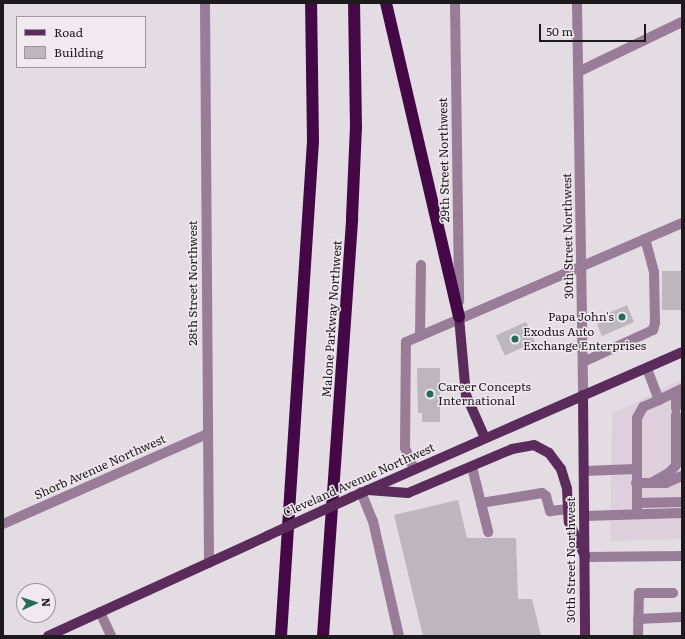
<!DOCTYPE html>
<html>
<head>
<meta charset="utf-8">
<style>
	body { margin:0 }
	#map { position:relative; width:685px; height:639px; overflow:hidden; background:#e3dce3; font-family:Literata,serif }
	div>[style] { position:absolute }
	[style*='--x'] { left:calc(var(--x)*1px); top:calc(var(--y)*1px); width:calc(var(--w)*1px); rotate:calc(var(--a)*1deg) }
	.built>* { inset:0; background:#ddd0dc }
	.building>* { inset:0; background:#bdb6bd; transform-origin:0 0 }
	.minor>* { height:10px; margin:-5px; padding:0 5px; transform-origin:5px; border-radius:5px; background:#987c98 }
	.major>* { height:10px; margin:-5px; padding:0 5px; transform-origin:5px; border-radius:5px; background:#5b2b5c }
	.highway>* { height:12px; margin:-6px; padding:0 6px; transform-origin:6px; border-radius:6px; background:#440846 }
	.major-bridge>* { height:10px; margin:-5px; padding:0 5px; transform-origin:5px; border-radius:5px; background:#5b2b5c }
	.dots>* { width:11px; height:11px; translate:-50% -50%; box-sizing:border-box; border:2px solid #f0e9f0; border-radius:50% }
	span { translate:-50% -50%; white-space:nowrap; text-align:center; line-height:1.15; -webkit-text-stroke:3px #f0e9f0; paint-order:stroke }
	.street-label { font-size:12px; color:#1c1a1c }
	.poi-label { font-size:12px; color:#1c1a1c }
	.right { translate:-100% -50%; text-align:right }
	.left { translate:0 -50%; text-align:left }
	.frame { position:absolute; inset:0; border:4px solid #1c1a1c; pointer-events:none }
	.legend { position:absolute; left:16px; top:16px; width:130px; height:52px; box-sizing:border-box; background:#f0e9f0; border:1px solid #9b969b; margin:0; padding:5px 7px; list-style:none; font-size:12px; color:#1c1a1c }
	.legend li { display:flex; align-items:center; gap:8px; height:20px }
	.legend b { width:20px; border:1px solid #9b969b }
	.north { position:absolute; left:16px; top:583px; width:40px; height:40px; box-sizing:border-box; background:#f0e9f0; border:1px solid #9b969b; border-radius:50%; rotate:87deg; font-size:11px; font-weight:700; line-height:16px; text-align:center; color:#1c1a1c }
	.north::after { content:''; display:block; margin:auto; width:14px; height:18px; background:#266a5b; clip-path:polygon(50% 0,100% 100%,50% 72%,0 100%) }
	.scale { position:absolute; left:539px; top:24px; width:107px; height:18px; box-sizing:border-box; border:2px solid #1c1a1c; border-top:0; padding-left:5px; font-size:12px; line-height:14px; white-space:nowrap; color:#1c1a1c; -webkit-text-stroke:3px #f0e9f0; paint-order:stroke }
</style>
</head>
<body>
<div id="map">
	<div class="built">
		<div style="clip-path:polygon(682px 379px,682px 539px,610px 541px,612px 414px)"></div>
	</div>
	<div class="building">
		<div style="left:662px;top:271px;width:20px;height:39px"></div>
		<div style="clip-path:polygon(627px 305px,634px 322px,602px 336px,597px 324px,611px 318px,609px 313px)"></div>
		<div style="left:526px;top:322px;width:22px;height:33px;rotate:66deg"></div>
		<div style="clip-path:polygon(417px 368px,440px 368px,440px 422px,422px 422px,422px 413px,418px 413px)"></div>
		<div style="clip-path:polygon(458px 500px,467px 538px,516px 538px,518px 599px,532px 599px,541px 636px,423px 636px,394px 515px)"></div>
	</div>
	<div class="minor">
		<div style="--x:205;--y:3;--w:560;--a:89.59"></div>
		<div style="--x:455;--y:3;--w:298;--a:89.2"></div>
		<div style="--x:577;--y:3;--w:392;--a:89.1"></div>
		<div style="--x:578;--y:72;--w:115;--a:-25.7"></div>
		<div style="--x:420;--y:336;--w:71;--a:-89.2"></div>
		<div style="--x:583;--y:362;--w:77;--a:-24.6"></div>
		<div style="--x:653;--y:330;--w:7;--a:-74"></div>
		<div style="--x:655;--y:323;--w:51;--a:-91.1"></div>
		<div style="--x:654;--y:272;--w:34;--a:-105"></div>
		<div style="--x:676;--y:392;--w:16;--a:90"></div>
		<div style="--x:659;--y:400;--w:25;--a:-26"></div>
		<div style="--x:472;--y:467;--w:37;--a:76"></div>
		<div style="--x:481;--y:503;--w:62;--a:-9.3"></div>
		<div style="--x:542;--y:493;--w:5;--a:37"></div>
		<div style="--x:546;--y:496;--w:16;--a:75"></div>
		<div style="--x:550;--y:511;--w:19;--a:-6"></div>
		<div style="--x:414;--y:469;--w:23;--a:-113"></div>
		<div style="--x:405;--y:448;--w:106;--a:-89.5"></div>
		<div style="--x:406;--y:342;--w:301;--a:-23.3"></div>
		<div style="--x:584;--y:471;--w:52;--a:-2.2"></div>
		<div style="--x:636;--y:483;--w:30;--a:0"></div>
		<div style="--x:666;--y:483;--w:17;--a:-24"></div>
		<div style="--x:651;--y:483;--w:22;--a:-30"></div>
		<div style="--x:670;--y:472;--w:9;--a:-49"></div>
		<div style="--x:676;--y:465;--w:50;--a:-90"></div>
		<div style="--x:361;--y:492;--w:31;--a:68"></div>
		<div style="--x:373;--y:521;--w:118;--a:77.3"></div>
		<div style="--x:481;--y:503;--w:30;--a:76"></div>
		<div style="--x:637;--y:503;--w:45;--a:-1.3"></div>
		<div style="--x:637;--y:514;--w:96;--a:-90"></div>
		<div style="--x:637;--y:418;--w:13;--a:-61"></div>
		<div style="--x:643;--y:407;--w:17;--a:-24"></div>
		<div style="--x:659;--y:400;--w:34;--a:-111"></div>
		<div style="--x:584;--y:516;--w:98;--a:-1.8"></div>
		<div style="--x:3;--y:524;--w:223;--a:-23.8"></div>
		<div style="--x:585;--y:557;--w:97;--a:-0.6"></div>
		<div style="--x:100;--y:612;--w:26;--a:65"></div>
		<div style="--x:638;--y:619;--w:44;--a:-2.6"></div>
		<div style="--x:638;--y:636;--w:43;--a:-88.7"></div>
		<div style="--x:639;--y:593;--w:34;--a:0"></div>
	</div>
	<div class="major">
		<div style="--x:459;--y:317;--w:78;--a:84.9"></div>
		<div style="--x:466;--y:395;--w:47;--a:66.2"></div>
		<div style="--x:583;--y:395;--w:241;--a:89.5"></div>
		<div style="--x:368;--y:490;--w:40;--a:4.3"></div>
		<div style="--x:408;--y:493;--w:113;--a:-22.9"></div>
		<div style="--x:512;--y:449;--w:22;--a:-10"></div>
		<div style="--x:534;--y:445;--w:17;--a:28"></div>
		<div style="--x:549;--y:453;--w:20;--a:53"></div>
		<div style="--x:561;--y:469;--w:21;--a:73"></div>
		<div style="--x:567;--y:489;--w:33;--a:87"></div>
		<div style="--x:569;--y:522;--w:38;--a:65"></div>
		<div style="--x:352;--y:497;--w:360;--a:-23.7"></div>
		<div style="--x:48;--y:636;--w:241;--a:-24.5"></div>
	</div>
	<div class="highway">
		<div style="--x:386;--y:3;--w:322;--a:76.9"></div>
		<div style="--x:281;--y:636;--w:496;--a:-86.3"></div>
		<div style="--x:313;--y:141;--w:138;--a:-90.8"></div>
		<div style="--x:323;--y:636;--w:419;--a:-86"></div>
		<div style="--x:352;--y:218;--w:90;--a:-87.5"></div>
		<div style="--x:356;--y:128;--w:125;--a:-90.9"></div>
	</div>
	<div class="major-bridge">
		<div style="--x:267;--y:536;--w:94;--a:-24.6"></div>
	</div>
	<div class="dots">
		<div style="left:622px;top:317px;background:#266a5b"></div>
		<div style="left:515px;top:339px;background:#266a5b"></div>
		<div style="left:430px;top:394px;background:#266a5b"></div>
	</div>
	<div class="street-label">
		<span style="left:444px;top:160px;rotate:-91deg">29th Street Northwest</span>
		<span style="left:568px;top:236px;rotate:-91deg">30th Street Northwest</span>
		<span style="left:193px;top:283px;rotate:-90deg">28th Street Northwest</span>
		<span style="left:332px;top:319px;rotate:-86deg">Malone Parkway Northwest</span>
		<span style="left:100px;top:467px;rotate:-24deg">Shorb Avenue Northwest</span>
		<span style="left:359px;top:480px;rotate:-24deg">Cleveland Avenue Northwest</span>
		<span style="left:571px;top:560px;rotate:-90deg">30th Street Northwest</span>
	</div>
	<div class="poi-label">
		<span class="right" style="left:614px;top:317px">Papa John's</span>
		<span class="left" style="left:523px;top:339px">Exodus Auto<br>Exchange Enterprises</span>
		<span class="left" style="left:438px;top:394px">Career Concepts<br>International</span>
	</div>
	<div class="frame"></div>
	<ul class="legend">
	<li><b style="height:5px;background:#5b2b5c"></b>Road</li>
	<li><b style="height:11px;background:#bdb6bd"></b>Building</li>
	</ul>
	<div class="north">N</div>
	<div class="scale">50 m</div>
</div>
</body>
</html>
